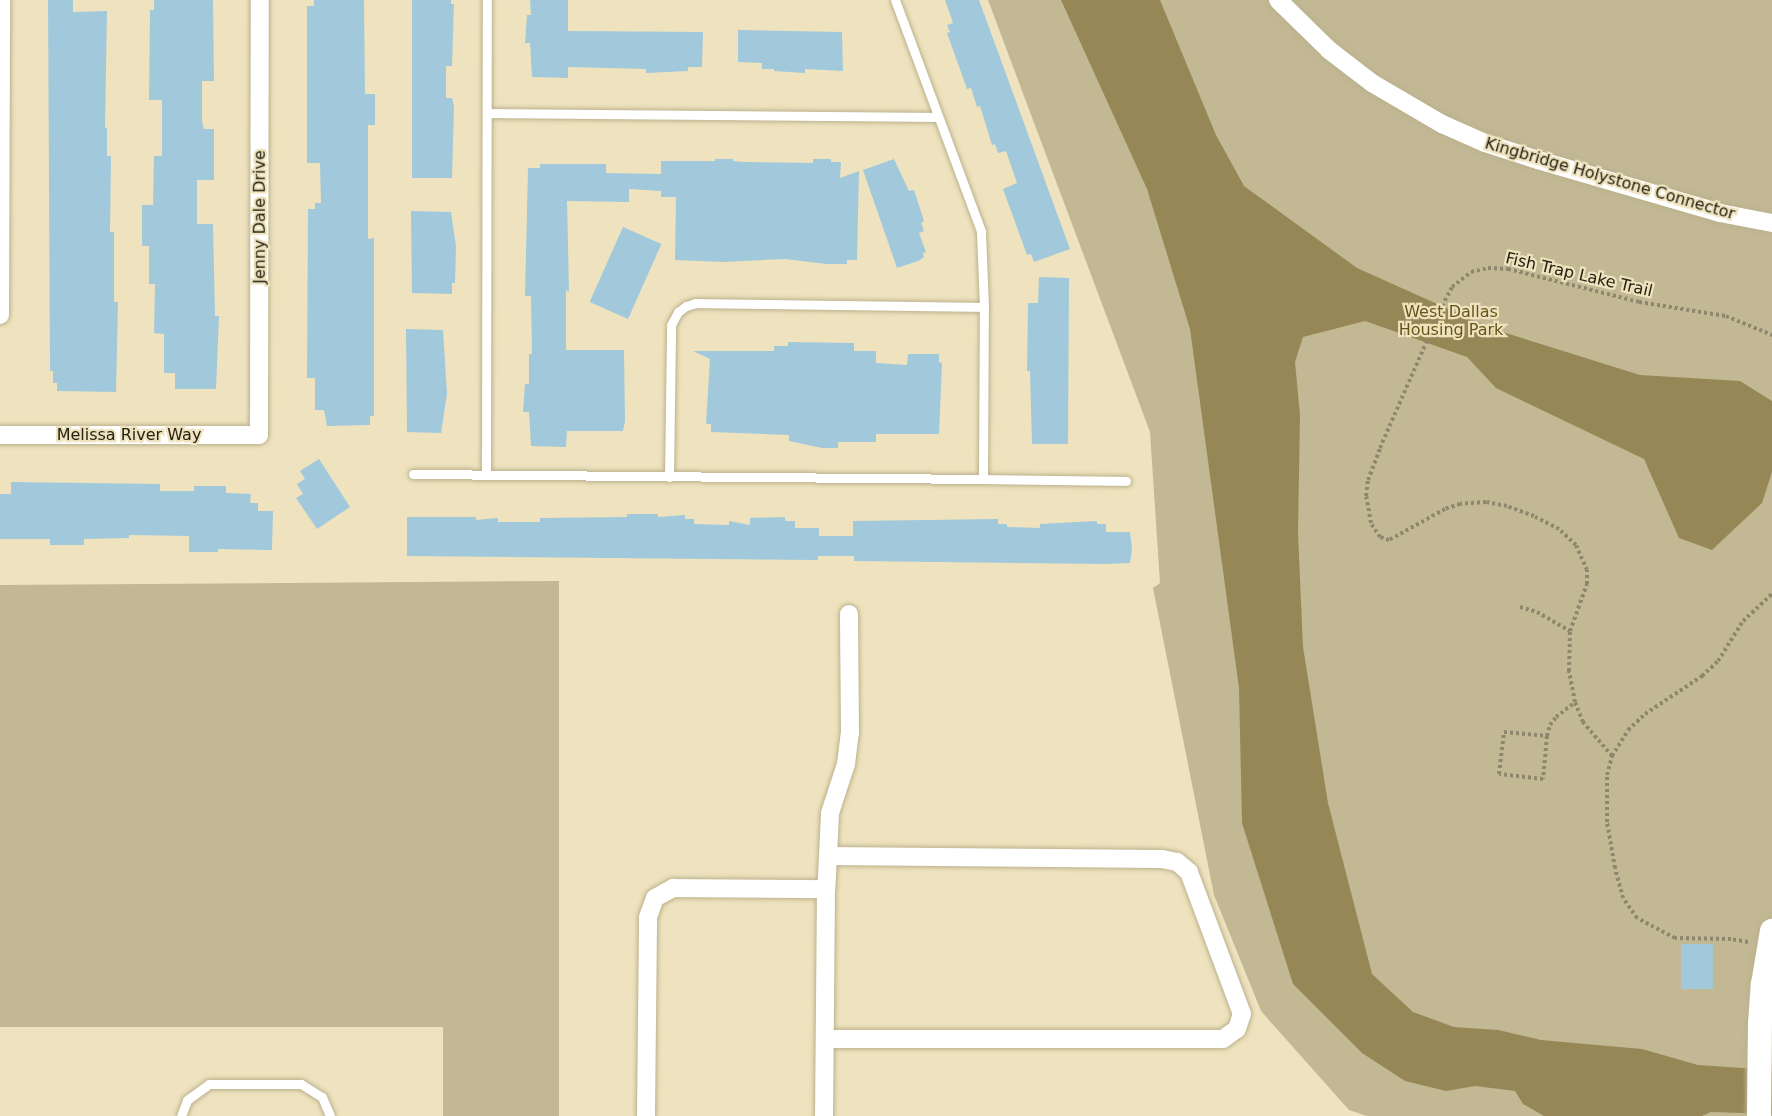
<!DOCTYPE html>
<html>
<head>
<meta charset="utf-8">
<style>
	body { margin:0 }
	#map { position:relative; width:1772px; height:1116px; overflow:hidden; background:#eee3be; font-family:"DejaVu Sans",sans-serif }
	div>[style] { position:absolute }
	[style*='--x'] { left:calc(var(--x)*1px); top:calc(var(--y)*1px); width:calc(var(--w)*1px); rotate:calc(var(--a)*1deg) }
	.green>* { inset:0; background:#c2b894 }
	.water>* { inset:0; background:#968856 }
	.building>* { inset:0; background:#a1c9db; transform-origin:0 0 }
	.path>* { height:4px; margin-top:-2px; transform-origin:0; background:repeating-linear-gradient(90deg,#8f876d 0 3px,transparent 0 6px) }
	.roads { filter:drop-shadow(0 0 2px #bbb18d) drop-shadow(0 0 2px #bbb18d) }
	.lane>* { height:9px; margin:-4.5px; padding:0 4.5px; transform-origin:4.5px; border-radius:4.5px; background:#fff }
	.street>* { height:18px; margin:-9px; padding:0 9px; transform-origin:9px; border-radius:9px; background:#fff }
	.secondary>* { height:24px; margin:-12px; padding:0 12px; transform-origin:12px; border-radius:12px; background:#fff }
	span { translate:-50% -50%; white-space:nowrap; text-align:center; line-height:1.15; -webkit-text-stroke:4.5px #eee3be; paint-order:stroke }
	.street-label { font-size:16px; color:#252113 }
	.park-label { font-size:16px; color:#66561a }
</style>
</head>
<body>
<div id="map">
	<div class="green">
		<div style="clip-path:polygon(988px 0,1772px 0,1772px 1116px,1367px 1116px,1349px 1110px,1261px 1011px,1214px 895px,1153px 588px,1160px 583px,1150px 432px)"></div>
		<div style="clip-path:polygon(559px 581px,559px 1116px,443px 1116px,443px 1027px,0 1027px,0 585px)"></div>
	</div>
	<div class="water">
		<div style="clip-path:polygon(1061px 0,1160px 0,1216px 135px,1244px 186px,1357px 268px,1493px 329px,1640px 375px,1740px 381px,1772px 401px,1772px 472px,1762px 503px,1712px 550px,1679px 538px,1644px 459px,1496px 388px,1467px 357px,1365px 321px,1303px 337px,1295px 362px,1300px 415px,1298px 533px,1303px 647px,1328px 803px,1372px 974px,1413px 1012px,1454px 1027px,1498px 1030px,1541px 1040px,1642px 1049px,1698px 1065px,1772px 1070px,1772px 1114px,1711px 1112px,1702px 1116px,1544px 1116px,1523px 1104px,1515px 1091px,1475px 1086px,1446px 1091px,1405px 1081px,1362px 1053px,1293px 984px,1242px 823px,1239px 688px,1190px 329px,1147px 189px)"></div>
	</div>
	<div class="building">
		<div style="clip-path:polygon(48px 0,73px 0,73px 12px,107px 11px,105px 128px,107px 128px,107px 156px,111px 156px,110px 232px,114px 232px,114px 302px,118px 302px,116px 392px,57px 391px,57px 383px,53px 383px,53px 371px,50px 371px)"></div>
		<div style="clip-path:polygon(154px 0,213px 0,214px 81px,202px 81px,202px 121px,204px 129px,214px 129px,214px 180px,197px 180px,197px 224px,213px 224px,215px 316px,219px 316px,216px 389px,175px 389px,175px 373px,164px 373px,164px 334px,154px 333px,155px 284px,149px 284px,149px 246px,142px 246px,142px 205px,153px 205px,154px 156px,162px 156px,162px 100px,149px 100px,150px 10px,154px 10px)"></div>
		<div style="clip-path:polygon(314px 0,364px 0,365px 94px,375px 94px,375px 125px,368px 125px,368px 239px,374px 238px,374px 416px,370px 416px,370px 425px,327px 426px,324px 410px,315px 410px,315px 378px,307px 378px,308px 209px,315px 209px,315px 203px,321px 203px,320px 163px,307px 163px,307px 6px,314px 6px)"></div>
		<div style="clip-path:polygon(412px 0,451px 0,451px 4px,454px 4px,452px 66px,446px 66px,446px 98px,452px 98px,454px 107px,452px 178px,412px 178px)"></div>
		<div style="clip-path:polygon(530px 0,568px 0,568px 31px,703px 32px,702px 67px,688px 67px,688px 71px,646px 73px,646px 69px,568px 67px,568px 78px,532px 77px,530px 43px,525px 43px,527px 15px,531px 15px)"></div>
		<div style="clip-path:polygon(945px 0,979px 0,1070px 249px,1034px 262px,1031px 254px,1027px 255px,1003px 189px,1017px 183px,1006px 151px,998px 153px,995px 144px,992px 145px,980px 106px,977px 107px,971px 88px,967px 89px,947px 33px,950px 32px,947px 25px,953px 23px)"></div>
		<div style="clip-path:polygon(738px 30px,842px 32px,843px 71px,805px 69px,805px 73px,774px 71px,774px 69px,762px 69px,762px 63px,738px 62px)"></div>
		<div style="clip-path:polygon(715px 159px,733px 159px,733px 161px,742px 162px,813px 163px,813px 159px,831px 159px,831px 162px,841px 162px,840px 178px,859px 171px,857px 260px,847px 260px,847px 264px,826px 264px,785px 259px,722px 262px,675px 260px,676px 197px,661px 197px,661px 191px,629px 189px,629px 202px,567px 201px,569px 292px,566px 290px,566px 350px,624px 350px,625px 421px,623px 431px,567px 431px,566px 447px,531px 446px,529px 412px,523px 412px,525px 384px,529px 384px,529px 354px,532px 354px,531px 296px,525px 296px,528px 168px,540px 168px,540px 164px,606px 164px,606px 173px,661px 174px,661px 161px,715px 161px)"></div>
		<div style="clip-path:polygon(894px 159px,909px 191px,914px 190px,924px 221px,921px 223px,924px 231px,919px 233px,926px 252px,923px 253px,924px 257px,918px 261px,897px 268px,863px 170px)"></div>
		<div style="clip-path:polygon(411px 211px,451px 212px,456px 246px,455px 283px,452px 283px,452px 294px,412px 293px)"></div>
		<div style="left:623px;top:227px;width:42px;height:82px;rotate:24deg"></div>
		<div style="clip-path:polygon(1039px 277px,1069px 278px,1068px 444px,1032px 444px,1030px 371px,1027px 371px,1028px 303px,1038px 303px)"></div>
		<div style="clip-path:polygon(406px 329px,443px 330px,447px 394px,441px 433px,407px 432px)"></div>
		<div style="clip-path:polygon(788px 342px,854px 343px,854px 351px,876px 351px,876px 363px,907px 365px,908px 354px,939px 354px,939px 362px,942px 363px,939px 434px,876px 434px,876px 442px,838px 442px,838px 448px,822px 448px,789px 441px,789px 435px,711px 432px,711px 424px,706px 424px,710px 359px,693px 351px,774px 351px,774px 346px,788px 346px)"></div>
		<div style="clip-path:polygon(319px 459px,350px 507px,317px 529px,296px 498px,303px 494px,297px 484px,305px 479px,300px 471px)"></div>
		<div style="clip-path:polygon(11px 482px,160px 484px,160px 491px,194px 491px,194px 486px,226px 486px,226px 493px,251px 494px,250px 503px,258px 503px,258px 511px,273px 511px,272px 550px,218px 549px,218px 552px,189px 552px,189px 536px,129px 535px,129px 538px,84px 539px,84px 545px,50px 545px,50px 539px,0 539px,0 494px,11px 494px)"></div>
		<div style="clip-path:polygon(627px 514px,658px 514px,658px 517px,685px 515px,685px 519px,694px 519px,694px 524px,729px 525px,729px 521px,750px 525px,750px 518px,785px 517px,785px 521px,795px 521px,795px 528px,819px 528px,819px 536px,853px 536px,853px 521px,998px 519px,998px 524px,1007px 524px,1007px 527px,1040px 528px,1040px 524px,1097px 521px,1097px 524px,1106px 524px,1106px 532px,1130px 532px,1132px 549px,1130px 563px,1105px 564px,854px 561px,854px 556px,818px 556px,818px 560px,407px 556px,407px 517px,476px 517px,476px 520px,498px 518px,498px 522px,540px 522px,540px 518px,627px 517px)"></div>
		<div style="left:1681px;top:944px;width:32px;height:45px"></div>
	</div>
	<div class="path">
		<div style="--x:1520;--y:607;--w:18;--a:16"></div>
		<div style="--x:1537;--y:612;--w:38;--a:30"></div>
		<div style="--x:1504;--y:732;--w:43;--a:5.3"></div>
		<div style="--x:1547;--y:736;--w:43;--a:95.3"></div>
		<div style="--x:1543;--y:779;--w:44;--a:-173.5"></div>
		<div style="--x:1499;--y:774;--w:42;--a:-83.2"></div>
		<div style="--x:1547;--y:736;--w:11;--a:-75"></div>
		<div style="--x:1550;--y:725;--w:10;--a:-53"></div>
		<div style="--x:1556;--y:717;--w:24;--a:-38"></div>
		<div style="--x:1612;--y:756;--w:31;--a:-58"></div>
		<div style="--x:1628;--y:730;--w:23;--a:-43"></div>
		<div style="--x:1645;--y:714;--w:69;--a:-33.7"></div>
		<div style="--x:1702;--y:676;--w:22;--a:-43"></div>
		<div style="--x:1718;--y:661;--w:47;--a:-58"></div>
		<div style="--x:1743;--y:621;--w:40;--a:-43"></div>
		<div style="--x:1748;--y:942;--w:17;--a:-170"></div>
		<div style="--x:1731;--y:939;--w:56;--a:-179"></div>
		<div style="--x:1675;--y:938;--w:43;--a:-152.2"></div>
		<div style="--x:1637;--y:918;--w:24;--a:-125"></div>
		<div style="--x:1623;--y:898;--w:31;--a:-105"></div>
		<div style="--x:1615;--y:868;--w:47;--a:-99.9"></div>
		<div style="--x:1607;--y:822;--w:47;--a:-90"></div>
		<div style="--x:1607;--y:775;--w:20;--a:-75"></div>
		<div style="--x:1612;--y:756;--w:45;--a:-130.5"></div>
		<div style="--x:1583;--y:722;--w:22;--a:-112"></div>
		<div style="--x:1575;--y:702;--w:32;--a:-101"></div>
		<div style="--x:1569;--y:671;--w:40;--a:-88.6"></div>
		<div style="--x:1570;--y:631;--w:50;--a:-70.1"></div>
		<div style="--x:1587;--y:584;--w:14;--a:-90"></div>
		<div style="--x:1587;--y:570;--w:27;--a:-114"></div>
		<div style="--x:1576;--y:545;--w:23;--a:-137"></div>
		<div style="--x:1559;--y:529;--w:28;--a:-153"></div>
		<div style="--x:1534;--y:516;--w:29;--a:-160"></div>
		<div style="--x:1507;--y:506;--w:21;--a:-169"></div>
		<div style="--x:1486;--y:502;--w:26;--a:176"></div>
		<div style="--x:1460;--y:504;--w:16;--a:162"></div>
		<div style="--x:1445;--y:509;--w:64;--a:151"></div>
		<div style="--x:1389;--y:540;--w:9;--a:-162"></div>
		<div style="--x:1380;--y:537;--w:17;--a:-123"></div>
		<div style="--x:1371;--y:523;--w:27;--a:-100"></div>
		<div style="--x:1366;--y:496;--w:16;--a:-83"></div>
		<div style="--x:1368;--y:480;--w:34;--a:-69"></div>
		<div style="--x:1380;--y:448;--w:155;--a:-66.4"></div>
		<div style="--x:1442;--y:306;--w:21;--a:-62"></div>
		<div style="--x:1452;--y:287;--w:24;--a:-38"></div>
		<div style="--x:1471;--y:272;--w:17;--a:-13"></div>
		<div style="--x:1488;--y:268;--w:20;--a:3"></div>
		<div style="--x:1508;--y:269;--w:135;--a:14.1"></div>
		<div style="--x:1639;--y:302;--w:88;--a:9.1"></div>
		<div style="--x:1726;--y:316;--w:50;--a:22.4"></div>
	</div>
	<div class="roads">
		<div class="lane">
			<div style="--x:488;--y:113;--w:449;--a:0.5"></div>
			<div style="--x:413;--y:474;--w:570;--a:0.5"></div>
			<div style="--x:983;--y:479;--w:172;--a:-89.7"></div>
			<div style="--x:984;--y:307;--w:76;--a:-92.3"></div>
			<div style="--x:981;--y:231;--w:246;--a:-110.4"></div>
			<div style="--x:486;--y:475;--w:475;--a:-89.9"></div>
			<div style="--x:669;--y:477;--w:152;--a:-89.2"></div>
			<div style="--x:671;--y:325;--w:15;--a:-62"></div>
			<div style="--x:678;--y:312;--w:10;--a:-37"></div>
			<div style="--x:686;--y:306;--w:10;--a:-17"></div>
			<div style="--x:696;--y:303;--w:288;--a:0.8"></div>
			<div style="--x:983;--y:479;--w:143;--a:0.8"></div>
			<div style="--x:181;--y:1116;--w:17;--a:-69"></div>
			<div style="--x:187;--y:1100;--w:27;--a:-36"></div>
			<div style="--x:209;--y:1084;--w:92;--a:0"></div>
			<div style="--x:301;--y:1084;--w:25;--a:32"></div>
			<div style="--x:322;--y:1097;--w:21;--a:67"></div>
		</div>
		<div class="street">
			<div style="--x:1278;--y:0;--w:71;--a:44.4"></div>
			<div style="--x:1329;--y:50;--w:54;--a:37.5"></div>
			<div style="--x:1372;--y:83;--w:81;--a:30.4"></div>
			<div style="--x:1442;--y:124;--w:47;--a:23.8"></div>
			<div style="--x:1485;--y:143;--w:56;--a:17.8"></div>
			<div style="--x:1538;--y:160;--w:190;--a:16.2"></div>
			<div style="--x:1720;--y:213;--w:53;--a:10.9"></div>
			<div style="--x:0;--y:315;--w:315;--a:-89.8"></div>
			<div style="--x:0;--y:435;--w:259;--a:0"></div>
			<div style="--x:259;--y:435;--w:435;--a:-89.9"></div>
			<div style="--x:828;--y:856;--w:43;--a:-87.3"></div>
			<div style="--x:830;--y:813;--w:52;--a:-71.9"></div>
			<div style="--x:846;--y:764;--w:31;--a:-83"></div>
			<div style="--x:850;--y:733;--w:119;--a:-90.5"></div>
			<div style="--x:825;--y:1039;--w:398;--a:0"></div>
			<div style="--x:1223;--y:1039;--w:17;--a:-36"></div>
			<div style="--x:1237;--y:1029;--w:16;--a:-72"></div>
			<div style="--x:1242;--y:1014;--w:152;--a:-110.5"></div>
			<div style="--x:1189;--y:872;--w:16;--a:-140"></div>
			<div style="--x:1177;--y:862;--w:16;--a:-169"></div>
			<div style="--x:1161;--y:859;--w:333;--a:-179.5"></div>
			<div style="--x:828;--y:856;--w:33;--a:93"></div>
			<div style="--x:646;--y:1116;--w:199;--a:-89.4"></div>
			<div style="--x:648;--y:917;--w:20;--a:-70"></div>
			<div style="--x:655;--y:898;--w:21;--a:-29"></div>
			<div style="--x:673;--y:888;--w:153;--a:0.4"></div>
			<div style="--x:826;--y:889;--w:227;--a:90.5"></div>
		</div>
		<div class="secondary">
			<div style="--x:1759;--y:1116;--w:93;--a:-89.4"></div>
			<div style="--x:1760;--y:1023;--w:39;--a:-86"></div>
			<div style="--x:1763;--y:984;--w:54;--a:-80.4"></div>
		</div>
	</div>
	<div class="street-label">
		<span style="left:1610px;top:179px;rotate:16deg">Kingbridge Holystone Connector</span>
		<span style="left:260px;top:217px;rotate:-90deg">Jenny Dale Drive</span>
		<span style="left:1579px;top:275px;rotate:13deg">Fish Trap Lake Trail</span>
		<span style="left:129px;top:435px">Melissa River Way</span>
	</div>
	<div class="park-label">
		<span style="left:1451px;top:321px">West Dallas<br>Housing Park</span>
	</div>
</div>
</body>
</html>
